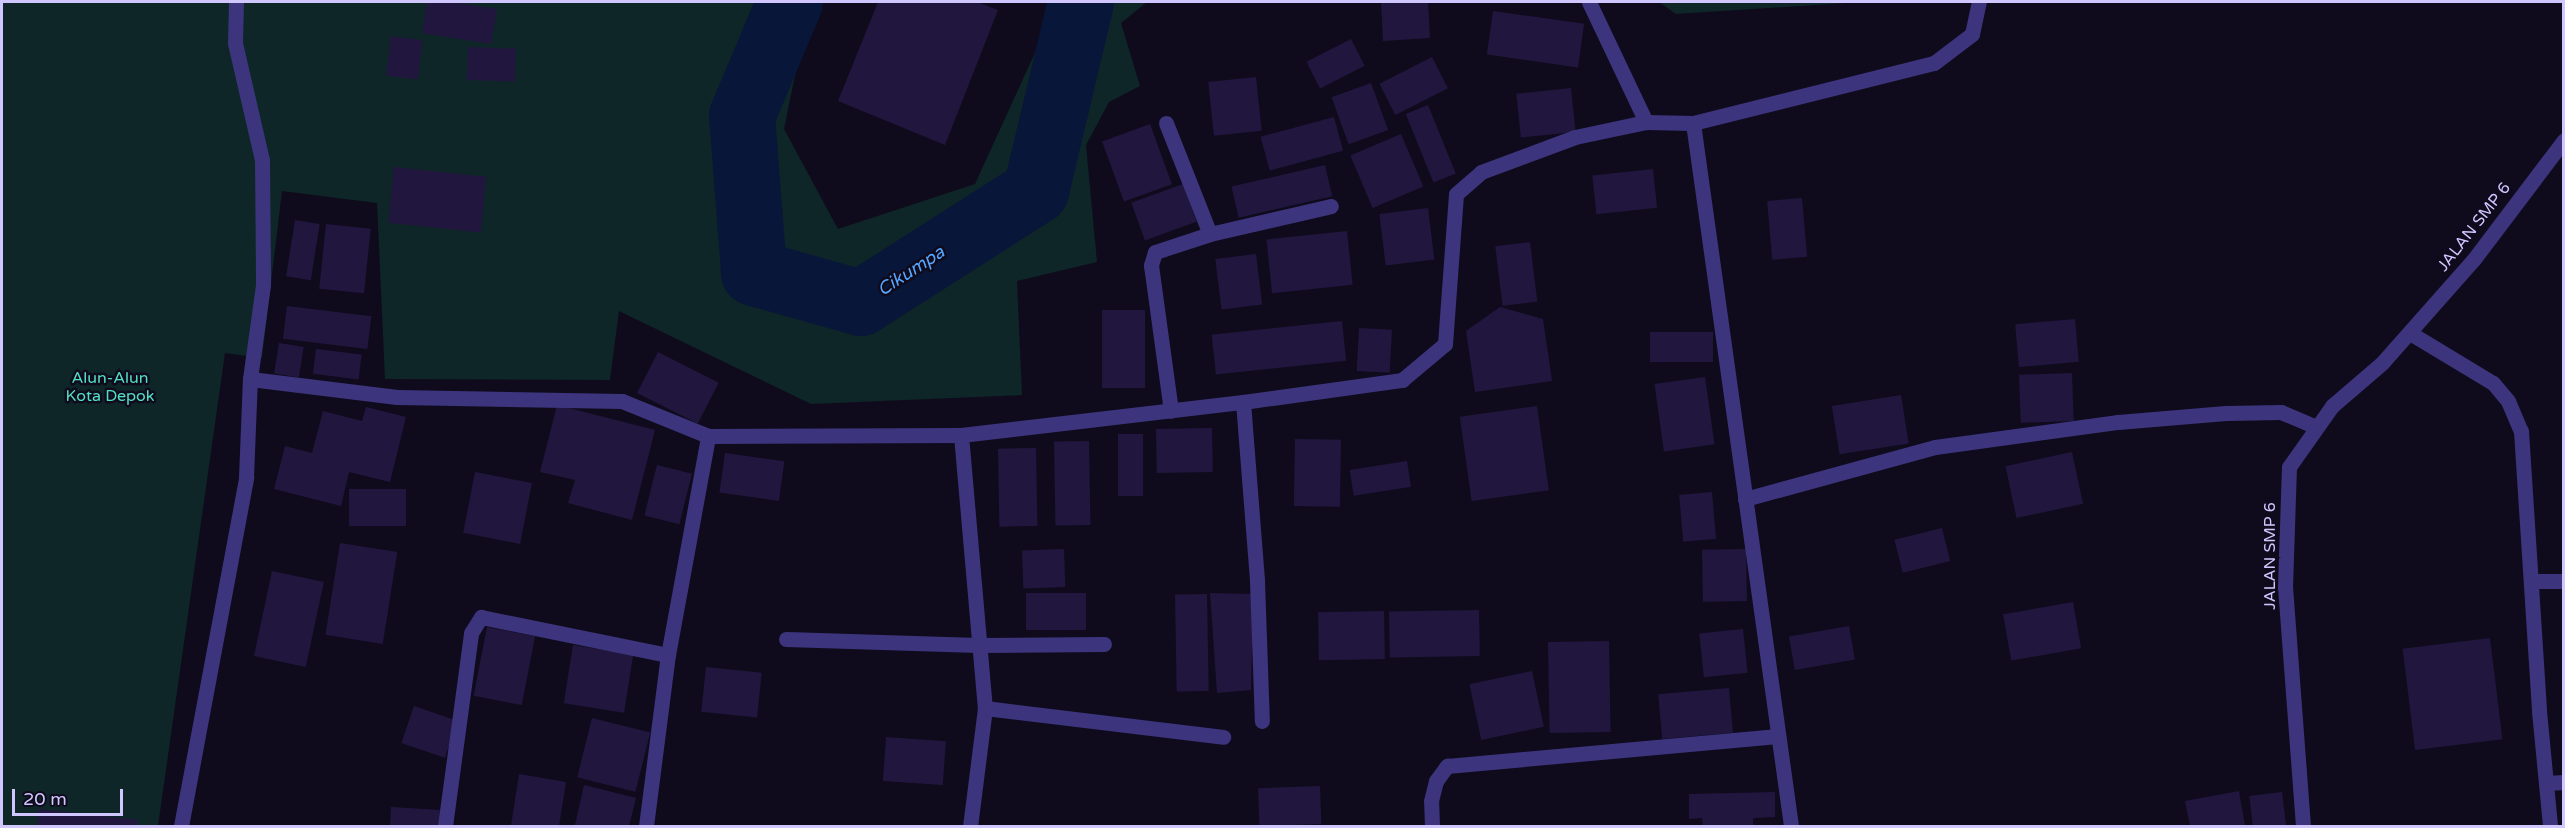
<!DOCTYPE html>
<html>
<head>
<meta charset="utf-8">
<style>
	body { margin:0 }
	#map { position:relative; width:2565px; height:828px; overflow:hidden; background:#0f0b1d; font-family:"Varela Round",sans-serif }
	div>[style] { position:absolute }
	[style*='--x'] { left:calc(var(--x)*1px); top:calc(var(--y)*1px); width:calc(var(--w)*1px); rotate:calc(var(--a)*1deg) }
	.green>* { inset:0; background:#0e2627 }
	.river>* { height:66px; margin:-33px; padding:0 33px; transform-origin:33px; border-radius:33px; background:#081739 }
	.building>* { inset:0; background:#21173e; transform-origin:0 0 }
	.street>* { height:15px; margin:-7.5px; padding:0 7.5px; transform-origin:7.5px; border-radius:7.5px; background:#3c357d }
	span { translate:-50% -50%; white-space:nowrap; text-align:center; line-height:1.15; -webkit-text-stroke:5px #0f0b1d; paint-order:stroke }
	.street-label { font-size:16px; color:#d1c7ff }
	.park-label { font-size:16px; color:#52e0c4 }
	.water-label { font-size:18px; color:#55a6ff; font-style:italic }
	.frame { position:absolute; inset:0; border:3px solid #d1c7ff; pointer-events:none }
	.scale { position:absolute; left:12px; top:789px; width:111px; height:27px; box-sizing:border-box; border:3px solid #d1c7ff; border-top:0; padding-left:8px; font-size:18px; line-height:21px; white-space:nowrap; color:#d1c7ff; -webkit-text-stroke:4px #0f0b1d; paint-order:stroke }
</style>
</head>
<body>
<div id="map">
	<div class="green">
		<div style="clip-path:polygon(2px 2px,810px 2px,784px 129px,838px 229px,975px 184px,1050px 20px,1065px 2px,1147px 2px,1121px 23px,1140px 86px,1109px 102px,1086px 145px,1097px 262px,1017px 281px,1022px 395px,811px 404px,619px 311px,610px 380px,385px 379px,377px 203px,282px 191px,262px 358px,225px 353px,158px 826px,2px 826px)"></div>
		<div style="clip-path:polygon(1659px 2px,1862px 2px,1676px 14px)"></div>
	</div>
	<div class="river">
		<div style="--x:790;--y:2;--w:124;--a:112.8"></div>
		<div style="--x:742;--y:116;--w:157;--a:85.6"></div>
		<div style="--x:754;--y:273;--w:111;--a:15.7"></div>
		<div style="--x:861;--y:303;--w:208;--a:-32.6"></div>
		<div style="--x:1036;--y:191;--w:194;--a:-76.6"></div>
	</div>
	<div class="building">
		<div style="clip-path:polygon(427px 2px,451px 2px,497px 9px,491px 44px,422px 33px)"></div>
		<div style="clip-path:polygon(878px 2px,977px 2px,998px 10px,945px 145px,838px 101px)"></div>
		<div style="clip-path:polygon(1419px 2px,1428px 2px,1430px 38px,1383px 41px,1381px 3px)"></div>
		<div style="left:1493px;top:11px;width:92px;height:44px;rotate:8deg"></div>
		<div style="left:391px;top:36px;width:32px;height:40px;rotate:7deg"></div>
		<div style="left:1351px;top:39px;width:30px;height:50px;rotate:63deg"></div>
		<div style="left:468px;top:47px;width:48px;height:33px;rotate:2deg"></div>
		<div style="left:1432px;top:57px;width:35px;height:59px;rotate:63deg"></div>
		<div style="left:1256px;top:77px;width:54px;height:48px;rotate:84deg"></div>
		<div style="left:1371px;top:83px;width:50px;height:42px;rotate:70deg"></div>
		<div style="left:1571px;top:88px;width:44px;height:55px;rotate:84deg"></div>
		<div style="left:1428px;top:105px;width:74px;height:24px;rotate:68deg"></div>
		<div style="left:1334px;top:117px;width:35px;height:76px;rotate:75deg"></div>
		<div style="left:1150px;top:124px;width:64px;height:51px;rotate:70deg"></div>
		<div style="left:1401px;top:134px;width:57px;height:55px;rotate:67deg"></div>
		<div style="left:1325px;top:165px;width:32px;height:96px;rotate:77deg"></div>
		<div style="left:394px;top:167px;width:93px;height:56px;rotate:6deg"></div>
		<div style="left:1653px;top:169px;width:39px;height:61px;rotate:84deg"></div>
		<div style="left:1183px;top:184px;width:40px;height:55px;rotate:70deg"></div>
		<div style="left:1802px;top:198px;width:59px;height:35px;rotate:85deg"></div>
		<div style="left:1428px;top:208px;width:52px;height:49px;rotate:83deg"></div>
		<div style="left:295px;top:220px;width:25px;height:57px;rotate:9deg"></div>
		<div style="left:326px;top:224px;width:45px;height:65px;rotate:6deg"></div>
		<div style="left:1347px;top:231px;width:54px;height:81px;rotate:84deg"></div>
		<div style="left:1530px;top:242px;width:60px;height:35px;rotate:83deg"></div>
		<div style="left:1256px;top:254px;width:51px;height:41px;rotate:83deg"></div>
		<div style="left:287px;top:306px;width:85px;height:33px;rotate:7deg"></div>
		<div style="clip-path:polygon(1500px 307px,1543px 319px,1552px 381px,1475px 392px,1466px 331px)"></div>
		<div style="left:1102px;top:310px;width:43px;height:78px"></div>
		<div style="left:2075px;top:319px;width:43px;height:60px;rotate:85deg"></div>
		<div style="left:1342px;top:321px;width:40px;height:131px;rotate:84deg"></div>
		<div style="left:1359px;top:328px;width:33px;height:43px;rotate:3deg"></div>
		<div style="left:1650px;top:332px;width:63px;height:30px"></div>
		<div style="left:279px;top:343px;width:25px;height:31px;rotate:9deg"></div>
		<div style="left:316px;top:349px;width:46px;height:25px;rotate:7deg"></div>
		<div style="left:658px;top:352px;width:68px;height:46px;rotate:27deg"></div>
		<div style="left:2072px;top:373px;width:48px;height:53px;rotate:88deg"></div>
		<div style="left:1705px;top:377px;width:68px;height:51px;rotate:82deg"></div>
		<div style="left:1901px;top:395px;width:49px;height:70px;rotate:81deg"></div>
		<div style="clip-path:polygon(557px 405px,655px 430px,632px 520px,568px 503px,575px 480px,540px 472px)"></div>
		<div style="left:1537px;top:406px;width:85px;height:78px;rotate:82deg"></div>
		<div style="clip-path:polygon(366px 407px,406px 417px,390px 482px,349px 472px,341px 506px,274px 489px,285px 446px,312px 453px,323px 411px,362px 421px)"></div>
		<div style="left:1212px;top:428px;width:44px;height:56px;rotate:89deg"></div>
		<div style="left:1118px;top:434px;width:25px;height:62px"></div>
		<div style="left:1295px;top:439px;width:46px;height:67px;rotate:1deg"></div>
		<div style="left:1089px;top:441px;width:84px;height:35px;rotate:89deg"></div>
		<div style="left:1036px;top:448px;width:78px;height:38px;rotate:89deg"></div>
		<div style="left:2072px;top:452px;width:53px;height:68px;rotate:78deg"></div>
		<div style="left:725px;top:453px;width:60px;height:40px;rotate:8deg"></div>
		<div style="left:1407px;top:461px;width:26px;height:58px;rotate:81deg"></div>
		<div style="left:657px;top:465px;width:36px;height:52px;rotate:14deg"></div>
		<div style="left:475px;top:472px;width:58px;height:62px;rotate:11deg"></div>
		<div style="left:406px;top:489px;width:37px;height:57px;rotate:90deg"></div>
		<div style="left:1712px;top:492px;width:47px;height:33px;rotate:85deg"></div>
		<div style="left:1942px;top:528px;width:34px;height:49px;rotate:76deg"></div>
		<div style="left:340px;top:543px;width:58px;height:93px;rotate:9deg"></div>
		<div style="left:1064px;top:549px;width:38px;height:42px;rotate:88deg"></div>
		<div style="left:1746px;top:549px;width:52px;height:44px;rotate:89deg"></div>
		<div style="left:272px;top:571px;width:53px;height:87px;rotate:12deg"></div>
		<div style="left:1086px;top:593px;width:37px;height:60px;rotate:90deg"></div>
		<div style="clip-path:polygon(1210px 593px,1253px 594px,1251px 690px,1217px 693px)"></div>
		<div style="left:1207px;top:594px;width:97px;height:32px;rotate:89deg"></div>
		<div style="left:2073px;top:602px;width:47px;height:71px;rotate:80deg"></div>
		<div style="left:1479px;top:610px;width:46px;height:90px;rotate:89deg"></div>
		<div style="left:1384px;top:611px;width:48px;height:66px;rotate:89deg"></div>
		<div style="left:1849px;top:626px;width:34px;height:61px;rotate:80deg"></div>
		<div style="left:487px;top:627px;width:49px;height:70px;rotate:11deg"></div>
		<div style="left:1743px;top:629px;width:44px;height:44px;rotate:84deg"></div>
		<div style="left:2490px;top:638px;width:102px;height:88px;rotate:83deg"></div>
		<div style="left:1609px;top:641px;width:91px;height:61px;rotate:89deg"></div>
		<div style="left:573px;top:645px;width:61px;height:59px;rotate:9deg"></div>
		<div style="left:706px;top:667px;width:56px;height:45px;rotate:6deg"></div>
		<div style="left:1532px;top:671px;width:57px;height:64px;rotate:78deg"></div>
		<div style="left:1729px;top:688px;width:45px;height:71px;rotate:85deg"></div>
		<div style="left:414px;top:706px;width:46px;height:39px;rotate:19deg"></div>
		<div style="left:592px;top:718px;width:60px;height:61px;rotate:14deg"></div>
		<div style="left:886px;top:737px;width:60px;height:44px;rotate:4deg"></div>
		<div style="clip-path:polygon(519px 774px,566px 782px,559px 826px,511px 826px)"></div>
		<div style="clip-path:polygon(584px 785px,636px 798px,629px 826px,575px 825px)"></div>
		<div style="left:1320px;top:786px;width:38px;height:62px;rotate:88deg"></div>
		<div style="clip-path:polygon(2239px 791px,2245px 826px,2190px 826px,2185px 801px)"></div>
		<div style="clip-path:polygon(1775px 792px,1775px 817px,1753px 818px,1753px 826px,1703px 826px,1702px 818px,1689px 819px,1689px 794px)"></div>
		<div style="left:2282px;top:792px;width:34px;height:33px;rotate:83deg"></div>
		<div style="clip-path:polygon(391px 807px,440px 810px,439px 826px,390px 826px)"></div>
		<div style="clip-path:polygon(38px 809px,138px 820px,137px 826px,37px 826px)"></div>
	</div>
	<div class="street">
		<div style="--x:236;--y:2;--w:41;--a:91.4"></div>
		<div style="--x:235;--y:43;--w:120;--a:77"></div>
		<div style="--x:262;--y:160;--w:125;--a:89.5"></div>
		<div style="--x:263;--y:285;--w:95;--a:97.9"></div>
		<div style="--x:1589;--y:2;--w:133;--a:64.6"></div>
		<div style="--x:1166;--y:123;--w:119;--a:68.4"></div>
		<div style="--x:1210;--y:234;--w:58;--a:161.9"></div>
		<div style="--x:1155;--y:252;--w:14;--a:107"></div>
		<div style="--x:1151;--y:265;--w:147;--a:82.2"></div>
		<div style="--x:1693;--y:123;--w:710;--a:82.06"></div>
		<div style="--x:1210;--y:234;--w:124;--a:-13"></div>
		<div style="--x:2410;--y:333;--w:97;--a:31.1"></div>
		<div style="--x:2493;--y:383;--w:23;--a:50"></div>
		<div style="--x:2508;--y:401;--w:33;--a:67"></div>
		<div style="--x:2521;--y:431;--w:281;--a:86.3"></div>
		<div style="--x:2539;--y:711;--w:116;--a:84.5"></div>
		<div style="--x:1243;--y:402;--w:180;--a:85.5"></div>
		<div style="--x:1257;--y:581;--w:140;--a:88"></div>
		<div style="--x:961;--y:435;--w:274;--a:85"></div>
		<div style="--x:985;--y:708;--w:119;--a:97.2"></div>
		<div style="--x:1745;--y:499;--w:197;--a:-15.3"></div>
		<div style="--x:1935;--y:447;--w:185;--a:-7.8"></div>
		<div style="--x:2118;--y:422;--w:108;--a:-4.8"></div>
		<div style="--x:2226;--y:413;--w:55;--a:-1"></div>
		<div style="--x:2281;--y:412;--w:38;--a:23"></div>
		<div style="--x:2532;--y:581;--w:32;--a:0"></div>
		<div style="--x:786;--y:639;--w:192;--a:1.8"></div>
		<div style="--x:978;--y:645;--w:126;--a:-0.5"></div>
		<div style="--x:985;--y:708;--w:240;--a:6.9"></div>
		<div style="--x:2546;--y:783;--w:18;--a:-3"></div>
		<div style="--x:181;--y:826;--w:355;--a:-79.4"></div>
		<div style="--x:246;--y:477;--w:98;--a:-87.7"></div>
		<div style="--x:250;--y:379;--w:148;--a:7"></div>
		<div style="--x:397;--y:397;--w:225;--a:1"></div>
		<div style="--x:622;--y:401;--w:93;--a:22.1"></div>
		<div style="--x:708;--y:436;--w:253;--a:-0.2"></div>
		<div style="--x:961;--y:435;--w:284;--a:-6.7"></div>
		<div style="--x:1243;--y:402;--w:161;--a:-7.9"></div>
		<div style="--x:1402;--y:380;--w:56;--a:-39.9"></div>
		<div style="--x:1445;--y:344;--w:150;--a:-85.8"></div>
		<div style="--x:1456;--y:194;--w:33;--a:-41"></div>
		<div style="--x:1481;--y:172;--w:100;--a:-20.4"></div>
		<div style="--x:1575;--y:137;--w:73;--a:-11.9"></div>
		<div style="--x:1646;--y:122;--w:47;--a:1.2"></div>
		<div style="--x:1693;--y:123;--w:248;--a:-14"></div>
		<div style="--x:1934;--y:63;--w:48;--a:-37.3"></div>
		<div style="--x:1972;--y:34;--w:33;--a:-78"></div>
		<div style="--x:445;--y:826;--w:195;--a:-82.3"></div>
		<div style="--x:471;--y:633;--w:19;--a:-58"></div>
		<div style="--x:481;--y:617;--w:191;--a:11.5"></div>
		<div style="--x:646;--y:826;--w:172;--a:-82.7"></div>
		<div style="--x:668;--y:655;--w:223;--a:-79.6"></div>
		<div style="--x:1432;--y:826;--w:25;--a:-92"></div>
		<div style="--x:1431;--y:801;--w:21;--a:-76"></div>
		<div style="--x:1436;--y:781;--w:19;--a:-54"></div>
		<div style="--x:1447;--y:766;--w:332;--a:-5.2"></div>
		<div style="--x:2303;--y:826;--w:240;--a:-94.3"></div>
		<div style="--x:2285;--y:587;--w:120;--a:-88.1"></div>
		<div style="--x:2289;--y:467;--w:75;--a:-54.8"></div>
		<div style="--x:2332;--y:406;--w:66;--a:-40.7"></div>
		<div style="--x:2382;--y:363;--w:139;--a:-48.5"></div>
		<div style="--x:2474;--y:259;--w:149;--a:-52.9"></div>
	</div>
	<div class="street-label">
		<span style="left:2474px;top:227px;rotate:-52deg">JALAN SMP 6</span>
		<span style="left:2270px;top:556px;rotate:-90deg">JALAN SMP 6</span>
	</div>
	<div class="park-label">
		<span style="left:110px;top:387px">Alun-Alun<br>Kota Depok</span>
	</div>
	<div class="water-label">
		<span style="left:911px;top:271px;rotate:-33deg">Cikumpa</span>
	</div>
	<div class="frame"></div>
	<div class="scale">20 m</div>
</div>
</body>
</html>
